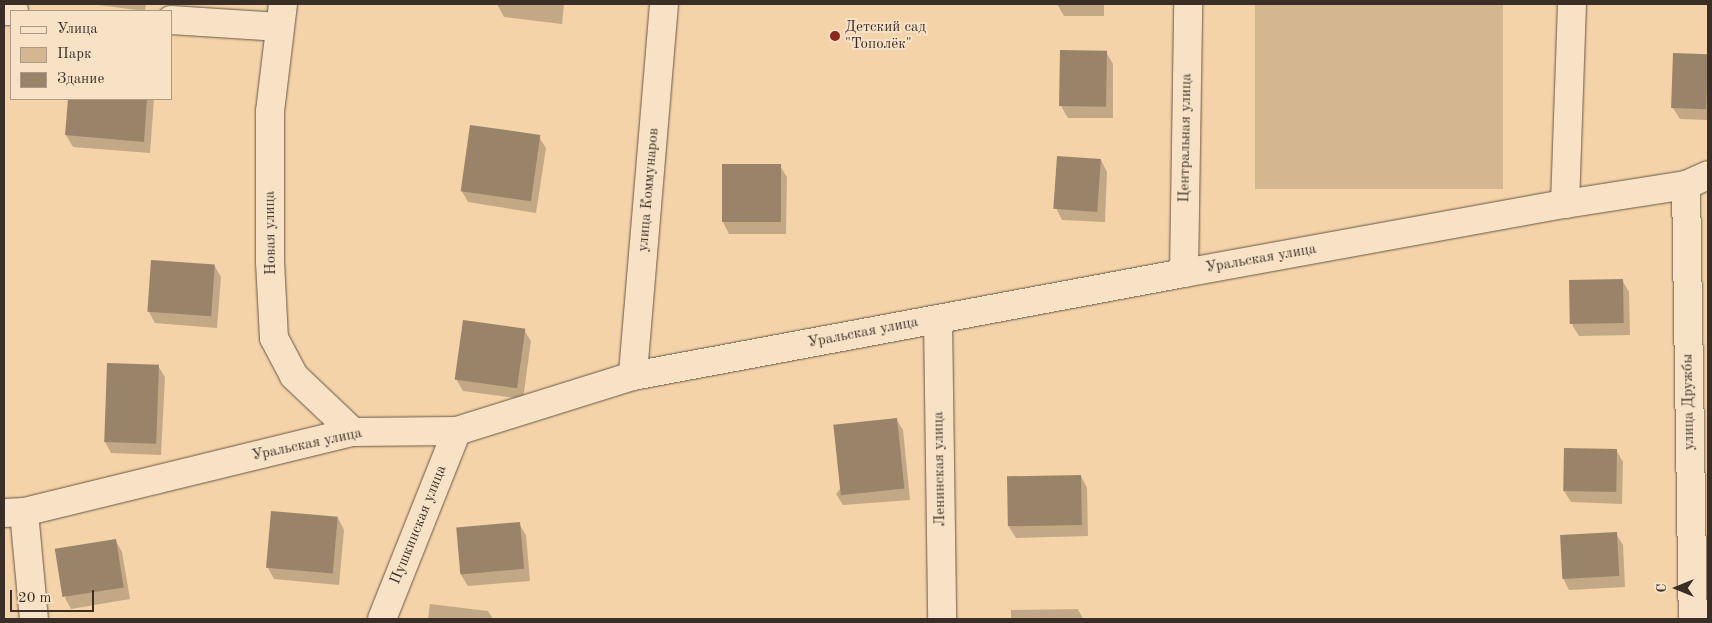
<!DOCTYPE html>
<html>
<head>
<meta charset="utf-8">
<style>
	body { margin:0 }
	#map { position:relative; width:1712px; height:623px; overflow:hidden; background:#f3d3a7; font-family:"Old Standard TT",serif }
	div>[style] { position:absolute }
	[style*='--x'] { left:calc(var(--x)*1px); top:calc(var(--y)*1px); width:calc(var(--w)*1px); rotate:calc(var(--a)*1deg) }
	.green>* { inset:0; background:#d4b791; transform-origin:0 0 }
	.shadow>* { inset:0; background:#0003 }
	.building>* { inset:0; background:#9a8469; transform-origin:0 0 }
	.roads { filter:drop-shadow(0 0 1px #685846) drop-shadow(0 0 1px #685846) }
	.minor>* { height:28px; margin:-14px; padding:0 14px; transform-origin:14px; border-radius:14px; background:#f7e2c6 }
	.tertiary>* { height:28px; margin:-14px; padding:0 14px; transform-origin:14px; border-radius:14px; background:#f7e2c6 }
	.dots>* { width:14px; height:14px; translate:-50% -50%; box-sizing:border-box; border:2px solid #f7e2c6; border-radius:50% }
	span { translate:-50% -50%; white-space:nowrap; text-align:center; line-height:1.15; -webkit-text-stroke:4px #f7e2c6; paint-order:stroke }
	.poi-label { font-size:15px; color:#3a2f26 }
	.left { translate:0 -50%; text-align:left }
	.street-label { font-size:15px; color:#3a2f26 }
	.frame { position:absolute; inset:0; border:5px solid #3a2f26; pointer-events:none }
	.legend { position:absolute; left:10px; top:10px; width:162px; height:90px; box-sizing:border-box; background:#f7e2c6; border:1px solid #ab9a86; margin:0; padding:6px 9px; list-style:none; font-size:15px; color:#3a2f26 }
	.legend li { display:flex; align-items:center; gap:10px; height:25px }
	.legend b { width:25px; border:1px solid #ab9a86 }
	.north { position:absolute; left:1652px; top:563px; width:50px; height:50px; -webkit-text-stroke:4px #f7e2c6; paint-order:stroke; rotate:270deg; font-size:14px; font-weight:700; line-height:20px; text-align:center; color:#3a2f26 }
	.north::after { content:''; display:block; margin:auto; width:18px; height:22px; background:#3a2f26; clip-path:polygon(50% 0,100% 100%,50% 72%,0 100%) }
	.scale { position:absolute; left:10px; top:590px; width:84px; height:22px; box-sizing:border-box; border:2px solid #3a2f26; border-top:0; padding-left:6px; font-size:15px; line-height:18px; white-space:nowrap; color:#3a2f26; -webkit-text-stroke:4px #f7e2c6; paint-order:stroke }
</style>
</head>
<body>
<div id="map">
	<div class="green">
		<div style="left:1255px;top:4px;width:248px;height:185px"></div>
	</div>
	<div class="shadow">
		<div style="clip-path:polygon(91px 4px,146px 4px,145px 11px)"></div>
		<div style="clip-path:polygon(497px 4px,564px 4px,562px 24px,504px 17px)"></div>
		<div style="clip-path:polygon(1057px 4px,1104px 4px,1104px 16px,1064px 16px)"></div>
		<div style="clip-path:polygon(1061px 52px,1106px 52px,1113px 64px,1113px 118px,1068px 118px,1061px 106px)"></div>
		<div style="clip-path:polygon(1674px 54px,1708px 55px,1708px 120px,1680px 119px,1673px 108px)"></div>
		<div style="clip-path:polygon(69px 99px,154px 99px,150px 153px,73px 147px,66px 135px)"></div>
		<div style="clip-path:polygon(539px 137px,546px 148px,536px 213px,468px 202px,461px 190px)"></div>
		<div style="clip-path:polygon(1101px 160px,1107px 172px,1105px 222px,1062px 220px,1056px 208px)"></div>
		<div style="clip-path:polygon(780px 166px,787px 177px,786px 234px,729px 234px,723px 222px)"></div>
		<div style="clip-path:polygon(214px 265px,221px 277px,217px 328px,155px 323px,149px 312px)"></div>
		<div style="clip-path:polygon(1622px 280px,1629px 292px,1630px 335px,1579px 336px,1572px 325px)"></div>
		<div style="clip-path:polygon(524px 330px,531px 341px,523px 399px,463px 391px,456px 379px)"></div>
		<div style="clip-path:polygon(158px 366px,165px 377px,161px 455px,111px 453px,105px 442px)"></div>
		<div style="clip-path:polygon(896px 419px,903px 430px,910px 500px,843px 505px,836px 494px)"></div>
		<div style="clip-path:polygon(1616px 450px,1623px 462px,1622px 504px,1571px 502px,1564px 491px)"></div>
		<div style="clip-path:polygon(1081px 476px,1087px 488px,1088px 536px,1016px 538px,1009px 527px)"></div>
		<div style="clip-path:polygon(338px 518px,344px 530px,339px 585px,274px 579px,268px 568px)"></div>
		<div style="clip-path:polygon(519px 524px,526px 535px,530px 581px,468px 586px,461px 575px)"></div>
		<div style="clip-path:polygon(1616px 534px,1623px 545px,1625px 587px,1569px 590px,1563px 578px)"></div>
		<div style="clip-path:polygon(116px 541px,122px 552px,130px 599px,71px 609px,65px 598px)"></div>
		<div style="clip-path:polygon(430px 604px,488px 611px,493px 619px,428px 619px)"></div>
		<div style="clip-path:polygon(1078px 609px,1083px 619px,1011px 619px,1011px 610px)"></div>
	</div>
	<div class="building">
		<div style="left:1060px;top:50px;width:47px;height:56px;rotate:1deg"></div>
		<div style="left:1673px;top:53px;width:35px;height:55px;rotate:2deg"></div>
		<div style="clip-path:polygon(68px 99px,147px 99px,144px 142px,65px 135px)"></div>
		<div style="left:470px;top:125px;width:71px;height:67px;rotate:8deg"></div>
		<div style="left:1057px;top:156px;width:44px;height:53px;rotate:4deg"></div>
		<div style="left:722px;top:164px;width:59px;height:58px"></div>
		<div style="left:151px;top:260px;width:64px;height:52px;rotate:4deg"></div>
		<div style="left:1623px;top:279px;width:44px;height:54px;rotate:89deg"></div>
		<div style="left:463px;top:320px;width:63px;height:60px;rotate:8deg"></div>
		<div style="left:107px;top:363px;width:52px;height:79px;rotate:2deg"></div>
		<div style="left:897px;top:418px;width:71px;height:64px;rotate:84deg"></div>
		<div style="left:1564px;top:448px;width:53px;height:43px;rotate:1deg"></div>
		<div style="left:1081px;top:475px;width:50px;height:74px;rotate:89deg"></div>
		<div style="left:271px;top:511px;width:67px;height:57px;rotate:5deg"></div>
		<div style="left:520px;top:522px;width:47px;height:64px;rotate:85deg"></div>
		<div style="left:1617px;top:532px;width:44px;height:57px;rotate:87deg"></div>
		<div style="left:116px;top:539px;width:49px;height:62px;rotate:81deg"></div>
	</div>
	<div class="roads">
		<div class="minor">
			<div style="--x:283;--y:4;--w:109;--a:96.9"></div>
			<div style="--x:270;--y:112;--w:150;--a:90"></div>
			<div style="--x:270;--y:262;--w:76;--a:87"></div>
			<div style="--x:274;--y:338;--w:43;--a:62.2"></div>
			<div style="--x:294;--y:376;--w:81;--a:43.5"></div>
			<div style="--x:4;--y:11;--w:10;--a:0"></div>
			<div style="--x:171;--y:20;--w:109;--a:3.7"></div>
			<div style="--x:1565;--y:204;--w:200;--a:-88"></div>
			<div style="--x:1184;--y:273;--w:269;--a:-89.1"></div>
			<div style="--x:24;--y:512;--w:107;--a:84.7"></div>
			<div style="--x:4;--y:513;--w:20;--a:-3"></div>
			<div style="--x:24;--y:512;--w:339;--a:-13.7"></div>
			<div style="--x:353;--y:432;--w:104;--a:-0.6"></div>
			<div style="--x:457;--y:431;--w:184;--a:-17.4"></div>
			<div style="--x:382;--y:619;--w:202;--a:-68.3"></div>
		</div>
		<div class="tertiary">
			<div style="--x:664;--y:4;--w:373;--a:94.8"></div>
			<div style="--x:633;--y:376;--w:561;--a:-10.59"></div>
			<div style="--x:1184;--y:273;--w:387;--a:-10.3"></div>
			<div style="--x:1565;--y:204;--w:122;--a:-8.9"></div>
			<div style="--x:1686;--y:185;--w:24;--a:-24"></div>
			<div style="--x:1686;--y:185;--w:434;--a:89.1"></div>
			<div style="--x:938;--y:319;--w:300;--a:89.2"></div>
		</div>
	</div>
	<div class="dots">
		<div style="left:835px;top:36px;background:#8f2418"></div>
	</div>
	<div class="poi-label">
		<span class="left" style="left:845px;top:36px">Детский сад<br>"Тополёк"</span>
	</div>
	<div class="street-label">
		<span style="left:1186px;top:138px;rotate:-89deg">Центральная улица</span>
		<span style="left:649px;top:190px;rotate:-85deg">улица Коммунаров</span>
		<span style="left:271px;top:233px;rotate:-91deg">Новая улица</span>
		<span style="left:1261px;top:259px;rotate:-10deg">Уральская улица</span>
		<span style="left:863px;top:333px;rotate:-11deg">Уральская улица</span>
		<span style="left:1689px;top:402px;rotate:-91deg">улица Дружбы</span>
		<span style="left:307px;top:445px;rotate:-12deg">Уральская улица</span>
		<span style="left:940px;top:469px;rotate:-91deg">Ленинская улица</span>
		<span style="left:419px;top:525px;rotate:-68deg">Пушкинская улица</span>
	</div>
	<div class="frame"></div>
	<ul class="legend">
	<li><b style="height:6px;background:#f7e2c6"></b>Улица</li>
	<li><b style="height:14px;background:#d4b791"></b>Парк</li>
	<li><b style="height:14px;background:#9a8469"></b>Здание</li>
	</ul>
	<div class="north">С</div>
	<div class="scale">20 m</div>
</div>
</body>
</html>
